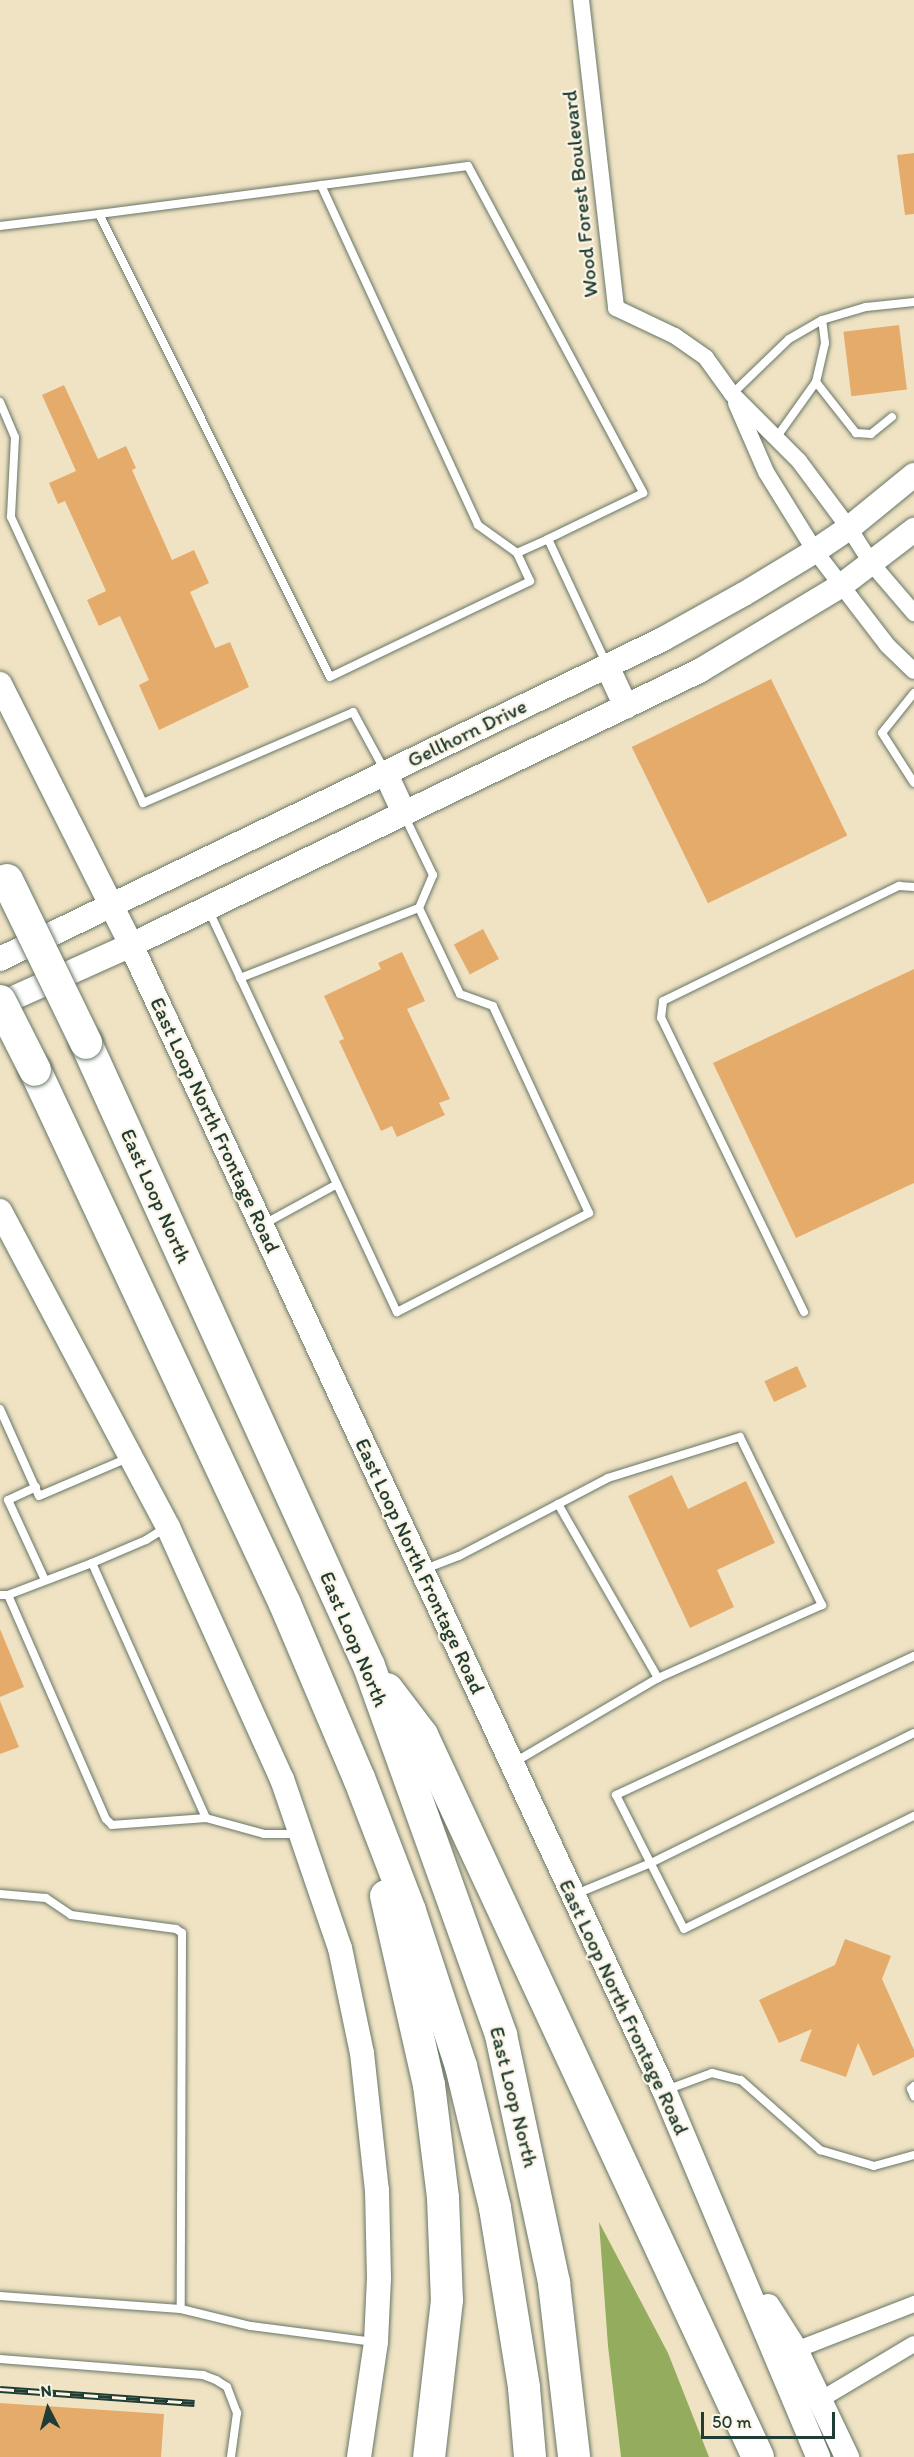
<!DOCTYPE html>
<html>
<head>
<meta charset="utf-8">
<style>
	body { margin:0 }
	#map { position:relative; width:914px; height:2457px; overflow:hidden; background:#f0e3c4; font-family:Itim,sans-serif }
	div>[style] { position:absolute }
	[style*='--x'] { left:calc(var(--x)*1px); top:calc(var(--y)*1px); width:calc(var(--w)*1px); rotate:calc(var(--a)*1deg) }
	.forest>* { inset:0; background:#93ac5d }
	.building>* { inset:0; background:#e5ab6b; transform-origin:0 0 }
	.roads { filter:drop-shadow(0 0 2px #687766) drop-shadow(0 0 2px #687766) }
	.service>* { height:8px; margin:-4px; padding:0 4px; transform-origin:4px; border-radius:4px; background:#fff }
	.minor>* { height:16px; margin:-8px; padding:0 8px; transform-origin:8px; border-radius:8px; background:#fff }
	.secondary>* { height:24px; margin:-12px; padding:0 12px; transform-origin:12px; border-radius:12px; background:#fff }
	.motorway>* { height:32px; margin:-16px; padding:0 16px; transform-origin:16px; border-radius:16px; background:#fff }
	.rail>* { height:7px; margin-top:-3.5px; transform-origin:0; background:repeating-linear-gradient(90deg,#fcf5e5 0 14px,#1f3d34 0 28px); box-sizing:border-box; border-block:2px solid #1f3d34 }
	.bridges { filter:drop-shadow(0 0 2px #687766) drop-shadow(0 0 2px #687766) }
	.motorway-bridge>* { height:32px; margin:-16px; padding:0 16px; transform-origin:16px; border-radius:16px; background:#fff }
	span { translate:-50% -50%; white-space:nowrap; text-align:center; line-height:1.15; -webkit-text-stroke:4.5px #fcf5e5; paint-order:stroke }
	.street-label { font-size:21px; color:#1f3d34 }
	.north { position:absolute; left:18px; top:2379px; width:60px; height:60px; -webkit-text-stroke:4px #fcf5e5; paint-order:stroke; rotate:354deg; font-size:16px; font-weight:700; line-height:24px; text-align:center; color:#1f3d34 }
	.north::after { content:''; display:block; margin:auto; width:21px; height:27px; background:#1f3d34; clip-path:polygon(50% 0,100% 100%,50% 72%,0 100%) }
	.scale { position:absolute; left:701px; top:2412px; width:134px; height:27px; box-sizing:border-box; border:3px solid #1f3d34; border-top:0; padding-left:8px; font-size:18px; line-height:21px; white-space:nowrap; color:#1f3d34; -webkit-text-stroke:4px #fcf5e5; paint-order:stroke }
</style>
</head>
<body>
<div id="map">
	<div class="forest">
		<div style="clip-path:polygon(599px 2222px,668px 2353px,709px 2457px,621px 2457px,608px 2346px)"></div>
	</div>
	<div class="building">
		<div style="clip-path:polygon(914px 153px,914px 214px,905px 215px,897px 155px)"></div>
		<div style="left:899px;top:325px;width:65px;height:56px;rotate:83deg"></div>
		<div style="clip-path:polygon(64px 385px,98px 459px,126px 446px,136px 468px,132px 470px,172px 560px,194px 550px,209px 583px,190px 592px,215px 648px,230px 642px,249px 687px,159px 730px,139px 685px,149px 680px,120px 616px,99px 626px,87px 600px,106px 591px,65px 501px,58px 504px,49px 483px,76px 471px,42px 395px)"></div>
		<div style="left:771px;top:679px;width:174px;height:155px;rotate:64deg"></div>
		<div style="left:483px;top:929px;width:34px;height:33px;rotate:62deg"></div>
		<div style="clip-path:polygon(402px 952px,425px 1001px,407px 1009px,450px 1099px,439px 1103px,445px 1115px,397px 1137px,392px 1126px,381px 1131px,339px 1041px,344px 1039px,324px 996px,381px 969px,378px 963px)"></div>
		<div style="clip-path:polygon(914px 969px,914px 1183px,796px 1238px,713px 1063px)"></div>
		<div style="left:797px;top:1366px;width:23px;height:36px;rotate:65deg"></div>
		<div style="clip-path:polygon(672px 1475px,688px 1509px,746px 1481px,775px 1543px,717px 1570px,734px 1607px,690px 1628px,628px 1496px)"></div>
		<div style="clip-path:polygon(0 1629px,24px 1687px,0 1697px)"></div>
		<div style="clip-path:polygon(0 1701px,19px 1747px,0 1754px)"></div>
		<div style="clip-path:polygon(845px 1939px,891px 1956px,882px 1979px,914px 2050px,914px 2057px,873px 2076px,858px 2043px,846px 2077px,800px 2061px,812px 2029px,779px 2043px,759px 2000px,835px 1965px)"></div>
		<div style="clip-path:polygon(0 2403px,164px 2414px,161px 2457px,0 2457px)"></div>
	</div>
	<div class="roads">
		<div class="service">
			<div style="--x:321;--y:185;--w:374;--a:65.2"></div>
			<div style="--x:478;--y:525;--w:48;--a:35.7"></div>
			<div style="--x:99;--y:214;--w:372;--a:-7.4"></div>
			<div style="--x:468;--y:166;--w:371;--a:61.8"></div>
			<div style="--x:643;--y:493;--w:106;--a:154.2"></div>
			<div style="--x:548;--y:539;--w:139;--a:64.9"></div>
			<div style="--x:0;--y:226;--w:100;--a:-6.9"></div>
			<div style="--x:99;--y:214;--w:517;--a:63.48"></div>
			<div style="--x:330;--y:677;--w:222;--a:-25.6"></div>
			<div style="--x:530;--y:581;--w:31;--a:-115"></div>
			<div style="--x:517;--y:553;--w:34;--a:-24"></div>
			<div style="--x:816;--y:382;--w:65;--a:51.9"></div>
			<div style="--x:856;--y:433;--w:15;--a:4"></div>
			<div style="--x:871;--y:434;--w:27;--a:-39"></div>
			<div style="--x:732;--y:394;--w:79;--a:-44"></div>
			<div style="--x:789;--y:339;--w:38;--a:-30"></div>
			<div style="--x:822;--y:320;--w:46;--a:-16.5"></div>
			<div style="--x:866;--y:307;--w:48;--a:-5.9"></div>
			<div style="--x:0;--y:402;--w:38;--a:67"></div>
			<div style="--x:15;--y:437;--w:80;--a:92.9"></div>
			<div style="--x:11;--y:517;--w:315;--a:65.2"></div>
			<div style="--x:143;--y:803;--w:229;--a:-23.4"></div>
			<div style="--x:353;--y:712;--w:67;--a:61.5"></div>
			<div style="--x:776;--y:438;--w:69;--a:-54.5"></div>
			<div style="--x:816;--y:382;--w:40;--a:-77"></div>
			<div style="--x:825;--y:343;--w:23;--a:-97"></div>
			<div style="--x:914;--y:693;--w:51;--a:128.7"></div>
			<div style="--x:882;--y:733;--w:59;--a:57.4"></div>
			<div style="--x:209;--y:911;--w:443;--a:64.9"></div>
			<div style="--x:397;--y:1312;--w:216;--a:-27.3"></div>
			<div style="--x:589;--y:1213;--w:228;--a:-114.9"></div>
			<div style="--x:493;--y:1006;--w:35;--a:-160"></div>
			<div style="--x:460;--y:994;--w:95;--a:-115.5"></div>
			<div style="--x:419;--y:908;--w:36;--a:-67"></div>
			<div style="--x:433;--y:875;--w:67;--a:-115.8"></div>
			<div style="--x:240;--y:978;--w:192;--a:-21.4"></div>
			<div style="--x:264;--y:1224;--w:83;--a:-28.7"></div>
			<div style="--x:804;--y:1312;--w:327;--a:-115.9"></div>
			<div style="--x:661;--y:1018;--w:17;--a:-83"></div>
			<div style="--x:663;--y:1001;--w:263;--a:-26"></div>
			<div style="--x:899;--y:886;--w:15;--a:4"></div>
			<div style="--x:0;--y:1409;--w:95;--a:65.9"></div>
			<div style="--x:39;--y:1496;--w:97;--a:-23.1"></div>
			<div style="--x:36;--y:1487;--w:31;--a:155"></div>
			<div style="--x:8;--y:1500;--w:88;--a:65.2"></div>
			<div style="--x:558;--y:1504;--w:201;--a:60.1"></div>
			<div style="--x:92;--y:1563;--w:279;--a:65.9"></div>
			<div style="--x:206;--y:1818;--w:60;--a:15.4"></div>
			<div style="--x:264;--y:1834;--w:35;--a:0"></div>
			<div style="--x:425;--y:1569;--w:36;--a:-21"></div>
			<div style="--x:459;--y:1556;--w:168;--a:-27.6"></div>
			<div style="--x:608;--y:1478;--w:138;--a:-17.3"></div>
			<div style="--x:740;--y:1437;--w:187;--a:64"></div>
			<div style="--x:822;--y:1605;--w:180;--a:156"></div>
			<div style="--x:658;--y:1678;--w:168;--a:149.6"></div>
			<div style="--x:0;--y:1595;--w:8;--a:0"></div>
			<div style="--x:8;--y:1595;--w:90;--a:-20.9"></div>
			<div style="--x:92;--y:1563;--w:59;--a:-23.1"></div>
			<div style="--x:146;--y:1540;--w:25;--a:-32"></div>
			<div style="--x:8;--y:1595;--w:244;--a:66.4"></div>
			<div style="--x:106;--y:1819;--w:8;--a:45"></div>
			<div style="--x:112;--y:1825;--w:94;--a:-4.3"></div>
			<div style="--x:914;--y:1656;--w:329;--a:155"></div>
			<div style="--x:616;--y:1795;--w:150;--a:63.1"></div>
			<div style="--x:684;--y:1929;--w:256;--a:-26.2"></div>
			<div style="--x:0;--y:1894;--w:46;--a:5"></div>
			<div style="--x:46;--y:1898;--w:30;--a:34"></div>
			<div style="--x:71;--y:1915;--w:106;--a:7.6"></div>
			<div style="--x:176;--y:1929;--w:7;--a:34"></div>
			<div style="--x:182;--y:1933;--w:376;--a:90.2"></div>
			<div style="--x:576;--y:1894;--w:81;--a:-22.5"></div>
			<div style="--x:651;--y:1863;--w:293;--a:-26.3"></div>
			<div style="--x:914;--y:2086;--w:4;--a:135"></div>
			<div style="--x:911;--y:2089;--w:8;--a:67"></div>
			<div style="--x:666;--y:2090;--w:49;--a:-20.3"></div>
			<div style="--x:712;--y:2073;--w:30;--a:14"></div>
			<div style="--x:741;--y:2080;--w:106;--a:41.5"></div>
			<div style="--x:820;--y:2150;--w:56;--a:16.5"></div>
			<div style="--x:874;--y:2166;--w:41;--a:-15.4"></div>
			<div style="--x:0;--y:2296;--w:181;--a:4.1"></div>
			<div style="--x:181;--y:2309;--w:72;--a:13.7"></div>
			<div style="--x:251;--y:2326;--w:124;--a:7.4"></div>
			<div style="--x:0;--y:2359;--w:204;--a:4.5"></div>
			<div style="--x:203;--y:2375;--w:14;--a:21"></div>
			<div style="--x:216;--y:2380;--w:13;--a:32"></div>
			<div style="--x:227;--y:2387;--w:28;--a:69"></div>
			<div style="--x:237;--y:2413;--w:44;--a:97.8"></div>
		</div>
		<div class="minor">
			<div style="--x:581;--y:0;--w:310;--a:83.5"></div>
			<div style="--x:616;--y:308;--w:65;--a:25.4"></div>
			<div style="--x:675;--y:336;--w:38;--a:35"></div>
			<div style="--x:706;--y:358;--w:44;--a:54.2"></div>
			<div style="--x:732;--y:394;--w:95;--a:45"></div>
			<div style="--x:799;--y:461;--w:84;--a:53.3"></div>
			<div style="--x:849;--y:528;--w:43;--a:57.4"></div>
			<div style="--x:872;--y:564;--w:65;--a:49.4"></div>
			<div style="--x:736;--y:403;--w:75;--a:66.5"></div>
			<div style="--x:766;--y:472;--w:93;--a:58.2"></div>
			<div style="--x:815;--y:551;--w:118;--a:52.5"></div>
			<div style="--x:887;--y:645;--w:37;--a:44"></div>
			<div style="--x:796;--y:2350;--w:127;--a:-21.3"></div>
			<div style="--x:820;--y:2400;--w:109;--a:-30.8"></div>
		</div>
		<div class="secondary">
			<div style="--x:607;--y:666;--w:45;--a:65.1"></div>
			<div style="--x:0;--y:684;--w:292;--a:63.3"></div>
			<div style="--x:131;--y:945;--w:1263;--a:65.04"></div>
			<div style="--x:664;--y:2090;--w:398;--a:67.2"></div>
			<div style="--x:385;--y:772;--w:45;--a:65.1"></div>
			<div style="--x:0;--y:959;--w:736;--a:-25.76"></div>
			<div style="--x:663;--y:639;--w:93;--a:-29.1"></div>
			<div style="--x:744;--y:594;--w:83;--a:-31.2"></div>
			<div style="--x:815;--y:551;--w:41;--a:-34.1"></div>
			<div style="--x:849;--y:528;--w:84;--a:-39.2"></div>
			<div style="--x:0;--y:1004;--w:144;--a:-24.2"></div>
			<div style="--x:131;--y:945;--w:631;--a:-25.75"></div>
			<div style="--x:699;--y:671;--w:167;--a:-31"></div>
			<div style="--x:842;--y:585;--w:91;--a:-37.4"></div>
			<div style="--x:0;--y:1211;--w:358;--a:62"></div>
			<div style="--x:168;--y:1527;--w:277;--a:65.7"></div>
			<div style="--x:282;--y:1779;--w:179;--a:71.1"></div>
			<div style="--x:340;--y:1948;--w:107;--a:78.2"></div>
			<div style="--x:362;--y:2053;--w:138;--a:83.8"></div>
			<div style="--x:377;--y:2190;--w:88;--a:88.7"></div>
			<div style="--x:379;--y:2278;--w:64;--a:92.7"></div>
			<div style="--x:376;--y:2342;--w:116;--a:98.4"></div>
			<div style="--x:768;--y:2306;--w:52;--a:57.5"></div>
			<div style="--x:796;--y:2350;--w:119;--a:64.5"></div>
		</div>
		<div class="motorway">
			<div style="--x:86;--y:1043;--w:684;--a:65.57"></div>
			<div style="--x:369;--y:1666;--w:392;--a:70.3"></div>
			<div style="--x:501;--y:2035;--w:254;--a:77.9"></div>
			<div style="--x:554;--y:2283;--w:175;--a:83.4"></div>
			<div style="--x:35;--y:1070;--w:590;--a:64.91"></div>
			<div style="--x:285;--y:1604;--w:189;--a:67"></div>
			<div style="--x:359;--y:1778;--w:142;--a:69"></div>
			<div style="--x:410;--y:1911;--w:163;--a:71.8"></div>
			<div style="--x:461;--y:2066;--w:146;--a:76.5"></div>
			<div style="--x:495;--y:2208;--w:182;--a:80.8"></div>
			<div style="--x:524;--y:2388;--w:69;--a:85"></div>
			<div style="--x:387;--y:1689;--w:58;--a:52.7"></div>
			<div style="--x:422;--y:1735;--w:796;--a:65.04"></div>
			<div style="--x:386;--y:1896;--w:194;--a:77.2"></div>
			<div style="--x:429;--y:2085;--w:114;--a:82.9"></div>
			<div style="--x:443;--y:2198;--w:102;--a:87.8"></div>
			<div style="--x:447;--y:2300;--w:158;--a:96.5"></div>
		</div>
	</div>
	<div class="rail">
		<div style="--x:0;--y:2389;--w:195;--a:4.1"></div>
	</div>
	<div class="bridges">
		<div class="motorway-bridge">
			<div style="--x:7;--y:880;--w:181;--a:64.1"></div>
			<div style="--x:0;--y:1001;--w:77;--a:63.1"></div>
		</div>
	</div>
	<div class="street-label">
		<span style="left:580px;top:194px;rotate:-96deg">Wood Forest Boulevard</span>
		<span style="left:467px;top:733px;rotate:-26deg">Gellhorn Drive</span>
		<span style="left:215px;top:1125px;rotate:65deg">East Loop North Frontage Road</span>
		<span style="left:156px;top:1196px;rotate:66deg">East Loop North</span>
		<span style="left:420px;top:1566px;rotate:65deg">East Loop North Frontage Road</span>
		<span style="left:354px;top:1639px;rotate:67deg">East Loop North</span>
		<span style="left:624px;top:2007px;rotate:65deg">East Loop North Frontage Road</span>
		<span style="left:514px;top:2097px;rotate:76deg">East Loop North</span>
	</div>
	<div class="north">N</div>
	<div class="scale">50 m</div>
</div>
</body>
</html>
